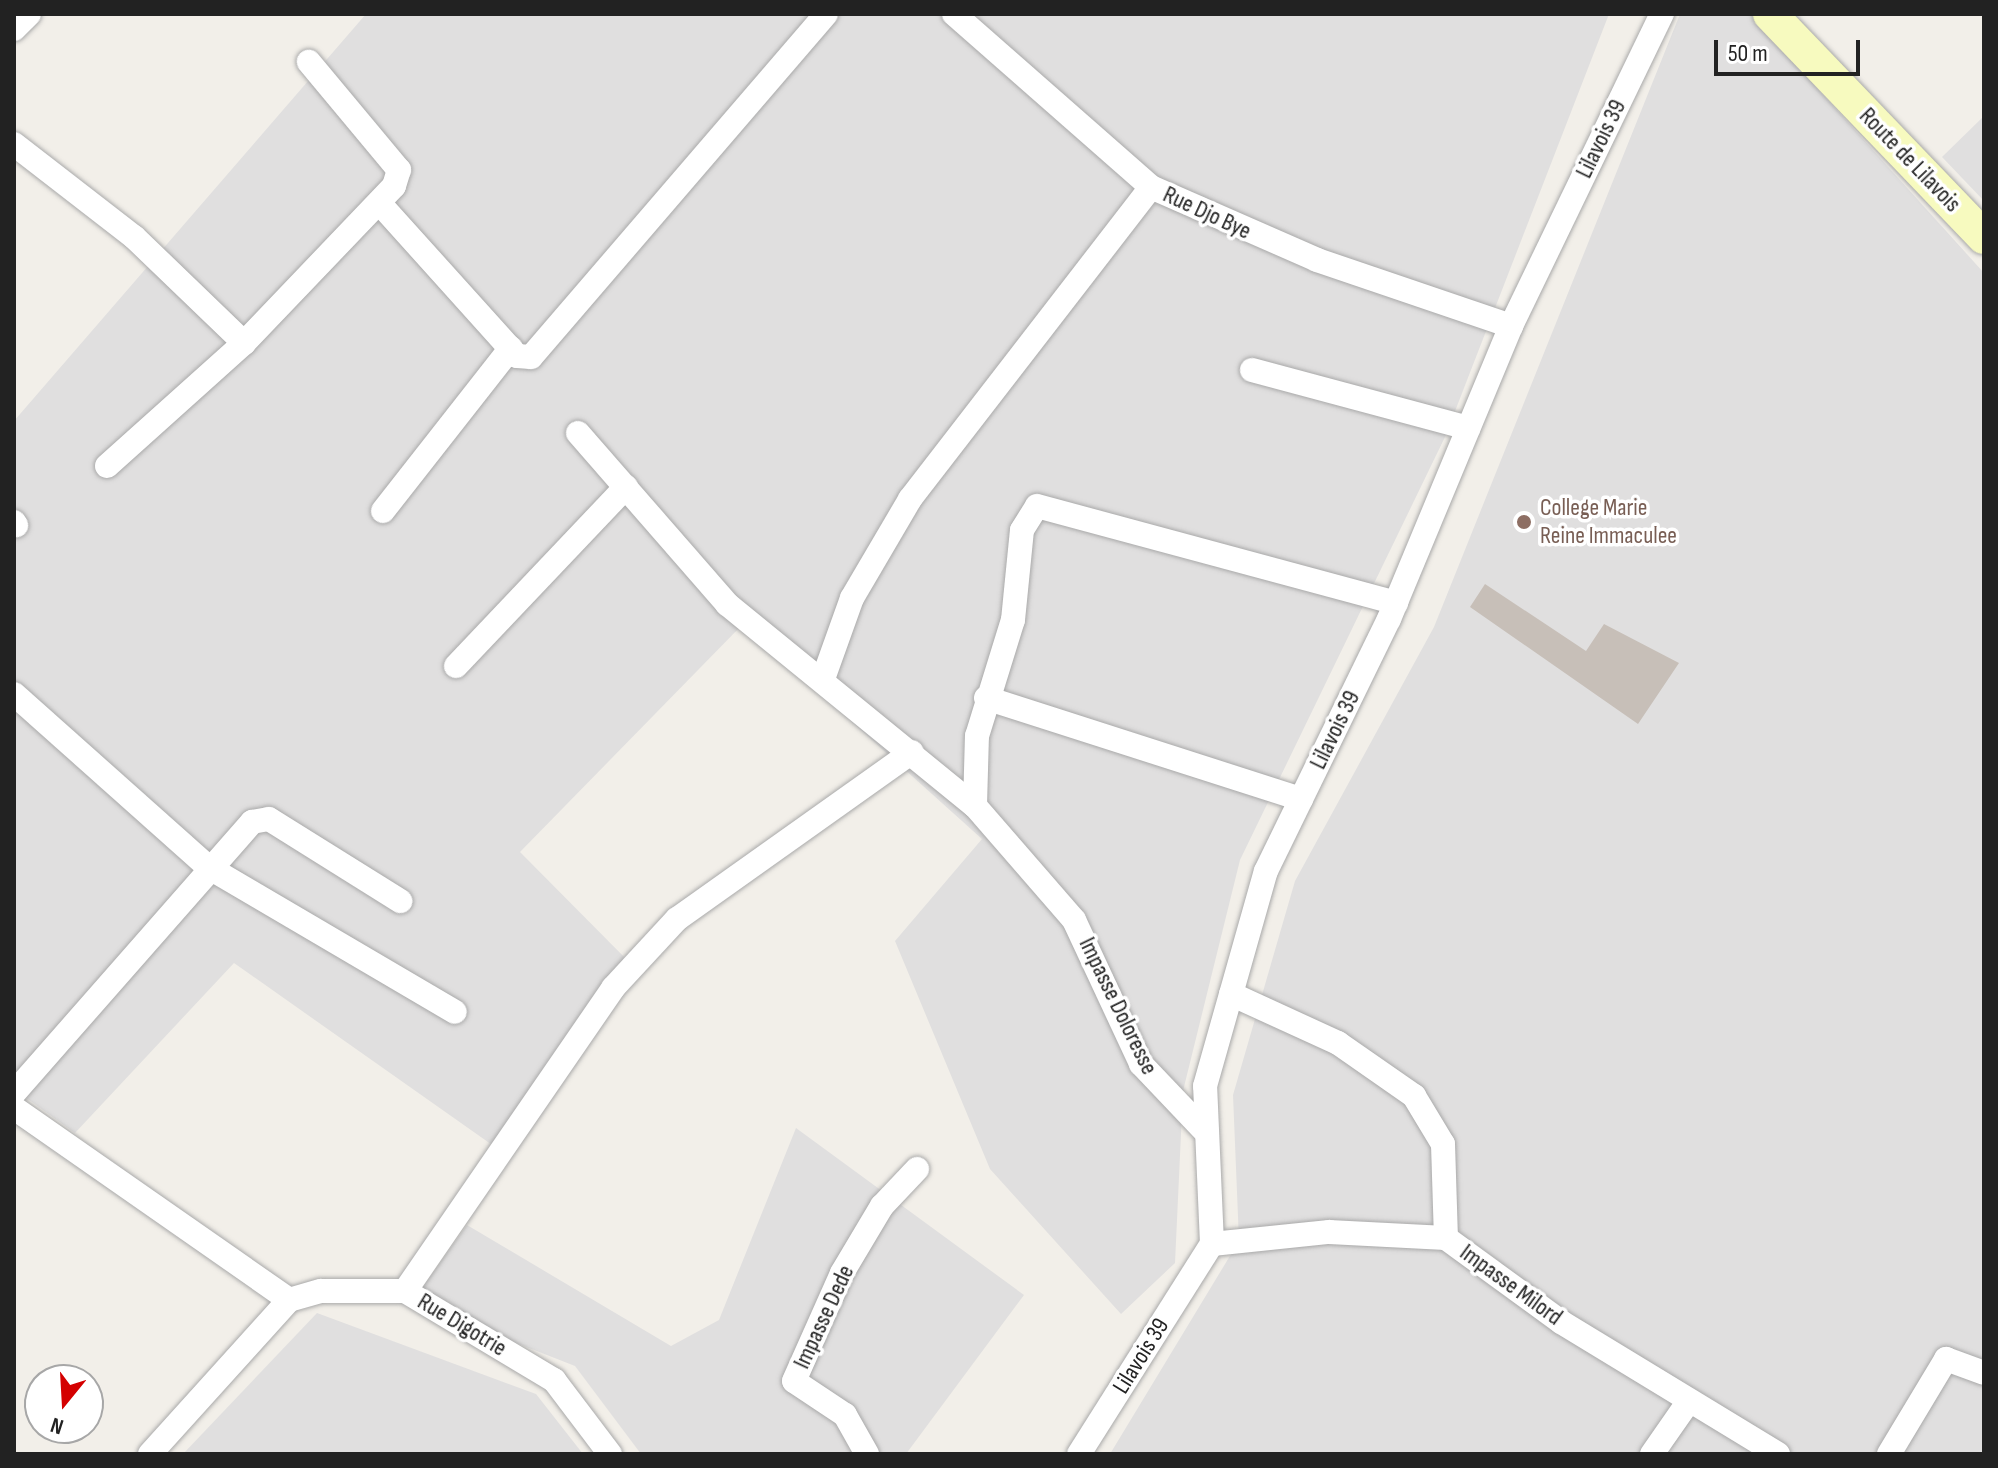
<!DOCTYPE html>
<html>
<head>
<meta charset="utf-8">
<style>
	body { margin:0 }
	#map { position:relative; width:1998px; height:1468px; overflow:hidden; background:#f2efe9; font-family:"Sofia Sans Condensed",sans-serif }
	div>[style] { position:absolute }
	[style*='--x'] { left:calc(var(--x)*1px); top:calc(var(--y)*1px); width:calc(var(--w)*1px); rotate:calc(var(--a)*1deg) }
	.residential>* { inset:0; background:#e0dfdf }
	.building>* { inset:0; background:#c7bfb8 }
	.roads { filter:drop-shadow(0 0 2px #a9a9a9) drop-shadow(0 0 2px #a9a9a9) }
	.street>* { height:24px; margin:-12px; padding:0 12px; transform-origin:12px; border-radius:12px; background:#fff }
	.secondary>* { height:34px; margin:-17px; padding:0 17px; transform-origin:17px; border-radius:17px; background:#f7fabf }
	.dots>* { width:22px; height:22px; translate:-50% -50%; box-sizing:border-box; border:4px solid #fff; border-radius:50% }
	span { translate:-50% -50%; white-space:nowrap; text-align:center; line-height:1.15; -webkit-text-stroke:7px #fff; paint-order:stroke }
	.street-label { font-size:24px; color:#222 }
	.education-label { font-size:24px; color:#785e54 }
	.left { translate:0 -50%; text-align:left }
	.frame { position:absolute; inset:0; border:16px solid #222; pointer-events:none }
	.north { position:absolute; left:24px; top:1364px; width:80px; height:80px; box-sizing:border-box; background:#fff; border:2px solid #a7a7a7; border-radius:50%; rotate:198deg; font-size:22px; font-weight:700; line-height:32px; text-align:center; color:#222 }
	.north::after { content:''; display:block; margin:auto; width:28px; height:36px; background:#d40000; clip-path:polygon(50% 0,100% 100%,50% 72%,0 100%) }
	.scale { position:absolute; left:1714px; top:40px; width:146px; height:36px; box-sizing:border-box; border:4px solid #222; border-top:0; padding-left:10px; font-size:24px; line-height:28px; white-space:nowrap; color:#222; -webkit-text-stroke:6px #fff; paint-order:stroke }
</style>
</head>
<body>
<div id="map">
	<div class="residential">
		<div style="clip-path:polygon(366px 14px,1609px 14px,1445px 437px,1240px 860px,1183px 1091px,1175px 1263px,1121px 1314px,990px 1169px,895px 941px,982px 839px,743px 624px,520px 852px,637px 970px,505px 1154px,234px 963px,75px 1133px,14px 1089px,14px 421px)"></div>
		<div style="clip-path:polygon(1680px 14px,1750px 14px,1984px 273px,1984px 1454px,1110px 1454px,1239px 1241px,1233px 1095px,1295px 881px,1434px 627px)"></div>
		<div style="clip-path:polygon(1984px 116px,1984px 201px,1942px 157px)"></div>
		<div style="clip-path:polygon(796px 1128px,1024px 1295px,906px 1454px,641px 1454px,575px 1366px,412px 1302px,467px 1225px,671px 1346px,719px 1320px)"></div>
		<div style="clip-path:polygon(317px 1313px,536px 1394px,583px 1454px,183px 1454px)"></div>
	</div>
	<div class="building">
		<div style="clip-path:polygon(1485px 584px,1586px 651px,1604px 624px,1679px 663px,1638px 724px,1470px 607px)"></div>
	</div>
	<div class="roads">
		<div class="street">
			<div style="--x:954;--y:14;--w:262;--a:41.3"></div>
			<div style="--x:1151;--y:187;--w:181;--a:23.7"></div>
			<div style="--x:1317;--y:260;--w:205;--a:18.8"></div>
			<div style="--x:14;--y:29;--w:21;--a:-45"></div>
			<div style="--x:14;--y:144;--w:152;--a:37.8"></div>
			<div style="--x:134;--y:237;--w:153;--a:43.9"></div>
			<div style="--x:382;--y:206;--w:202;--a:48"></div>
			<div style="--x:517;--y:356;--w:14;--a:4"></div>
			<div style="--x:531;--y:357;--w:452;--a:-49.3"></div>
			<div style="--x:1252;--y:370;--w:224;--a:15"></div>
			<div style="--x:578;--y:433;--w:227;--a:48.9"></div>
			<div style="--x:727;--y:604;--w:320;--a:39.2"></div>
			<div style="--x:975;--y:806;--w:151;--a:49"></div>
			<div style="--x:1074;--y:920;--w:159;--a:65"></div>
			<div style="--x:1141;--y:1064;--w:90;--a:46.4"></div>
			<div style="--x:107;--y:466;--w:184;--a:-41.9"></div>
			<div style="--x:244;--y:343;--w:217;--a:-46.3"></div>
			<div style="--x:394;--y:186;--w:17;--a:-73"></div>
			<div style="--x:399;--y:170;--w:141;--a:-129.8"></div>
			<div style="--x:383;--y:511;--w:207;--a:-51.9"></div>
			<div style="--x:14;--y:522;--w:4;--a:56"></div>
			<div style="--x:456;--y:666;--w:247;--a:-46.5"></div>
			<div style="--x:823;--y:679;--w:86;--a:-70.3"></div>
			<div style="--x:852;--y:598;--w:115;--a:-59.6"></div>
			<div style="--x:910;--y:499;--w:394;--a:-52.3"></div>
			<div style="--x:14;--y:694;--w:260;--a:41.7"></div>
			<div style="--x:208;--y:867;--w:286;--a:30.4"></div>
			<div style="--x:986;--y:698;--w:331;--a:17.8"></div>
			<div style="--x:975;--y:806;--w:70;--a:-88.4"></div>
			<div style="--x:977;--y:736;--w:121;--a:-72.8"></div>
			<div style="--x:1013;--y:620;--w:90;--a:-84.3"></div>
			<div style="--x:1022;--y:530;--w:28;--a:-58"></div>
			<div style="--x:1037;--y:506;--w:372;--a:15.1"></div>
			<div style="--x:1231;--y:994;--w:118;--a:24.6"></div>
			<div style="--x:1338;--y:1043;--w:93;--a:34.9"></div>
			<div style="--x:1414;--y:1096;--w:56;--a:58.9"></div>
			<div style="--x:1443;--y:1144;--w:94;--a:88.2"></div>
			<div style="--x:14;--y:1093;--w:361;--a:-48.7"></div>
			<div style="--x:252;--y:822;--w:17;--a:-10"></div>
			<div style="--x:269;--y:819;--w:155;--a:32"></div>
			<div style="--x:14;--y:1108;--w:335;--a:34.9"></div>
			<div style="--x:1212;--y:1244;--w:118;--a:-5.9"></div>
			<div style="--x:1329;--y:1232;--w:117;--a:2.9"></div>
			<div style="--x:1446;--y:1238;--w:142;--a:36.1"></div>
			<div style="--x:1561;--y:1322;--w:254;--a:31.3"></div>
			<div style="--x:405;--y:1291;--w:368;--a:-55.5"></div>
			<div style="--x:613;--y:988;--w:94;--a:-47.2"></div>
			<div style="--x:677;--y:919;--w:288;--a:-35.4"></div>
			<div style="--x:150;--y:1454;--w:207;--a:-47.9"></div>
			<div style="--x:289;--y:1300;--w:33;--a:-16"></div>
			<div style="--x:321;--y:1291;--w:84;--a:0"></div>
			<div style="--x:405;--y:1291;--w:174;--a:30.9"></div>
			<div style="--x:554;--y:1380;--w:93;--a:52.9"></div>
			<div style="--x:867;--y:1454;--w:45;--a:-119.4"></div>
			<div style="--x:845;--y:1415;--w:61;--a:-146.3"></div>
			<div style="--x:794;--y:1381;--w:118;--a:-66"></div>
			<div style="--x:842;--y:1273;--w:78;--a:-59.2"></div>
			<div style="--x:882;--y:1206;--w:51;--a:-46.6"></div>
			<div style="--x:1079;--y:1454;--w:249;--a:-57.7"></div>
			<div style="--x:1212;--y:1244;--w:158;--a:-92.5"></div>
			<div style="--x:1205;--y:1086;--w:223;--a:-74.2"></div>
			<div style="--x:1266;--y:871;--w:280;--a:-64"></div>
			<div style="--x:1389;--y:619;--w:317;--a:-67.4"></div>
			<div style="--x:1511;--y:326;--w:347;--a:-64.2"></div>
			<div style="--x:1652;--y:1454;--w:65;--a:-55.1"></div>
			<div style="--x:1889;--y:1454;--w:111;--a:-59"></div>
			<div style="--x:1946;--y:1359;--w:40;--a:20.2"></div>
		</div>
		<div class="secondary">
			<div style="--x:1770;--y:14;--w:309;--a:46.2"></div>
		</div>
	</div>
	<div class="dots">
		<div style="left:1524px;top:522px;background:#8d6e63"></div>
	</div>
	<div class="street-label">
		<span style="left:1601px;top:139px;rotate:-64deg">Lilavois 39</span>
		<span style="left:1910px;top:160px;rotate:46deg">Route de Lilavois</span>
		<span style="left:1207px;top:213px;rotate:25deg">Rue Djo Bye</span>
		<span style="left:1335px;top:730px;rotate:-64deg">Lilavois 39</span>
		<span style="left:1118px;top:1006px;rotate:64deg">Impasse Doloresse</span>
		<span style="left:1511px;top:1285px;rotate:36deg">Impasse Milord</span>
		<span style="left:824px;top:1317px;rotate:-65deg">Impasse Dede</span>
		<span style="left:462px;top:1325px;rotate:31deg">Rue Digotrie</span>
		<span style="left:1141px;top:1356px;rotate:-58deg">Lilavois 39</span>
	</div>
	<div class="education-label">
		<span class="left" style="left:1540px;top:522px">College Marie<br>Reine Immaculee</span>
	</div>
	<div class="frame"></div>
	<div class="north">N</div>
	<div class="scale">50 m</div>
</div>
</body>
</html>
